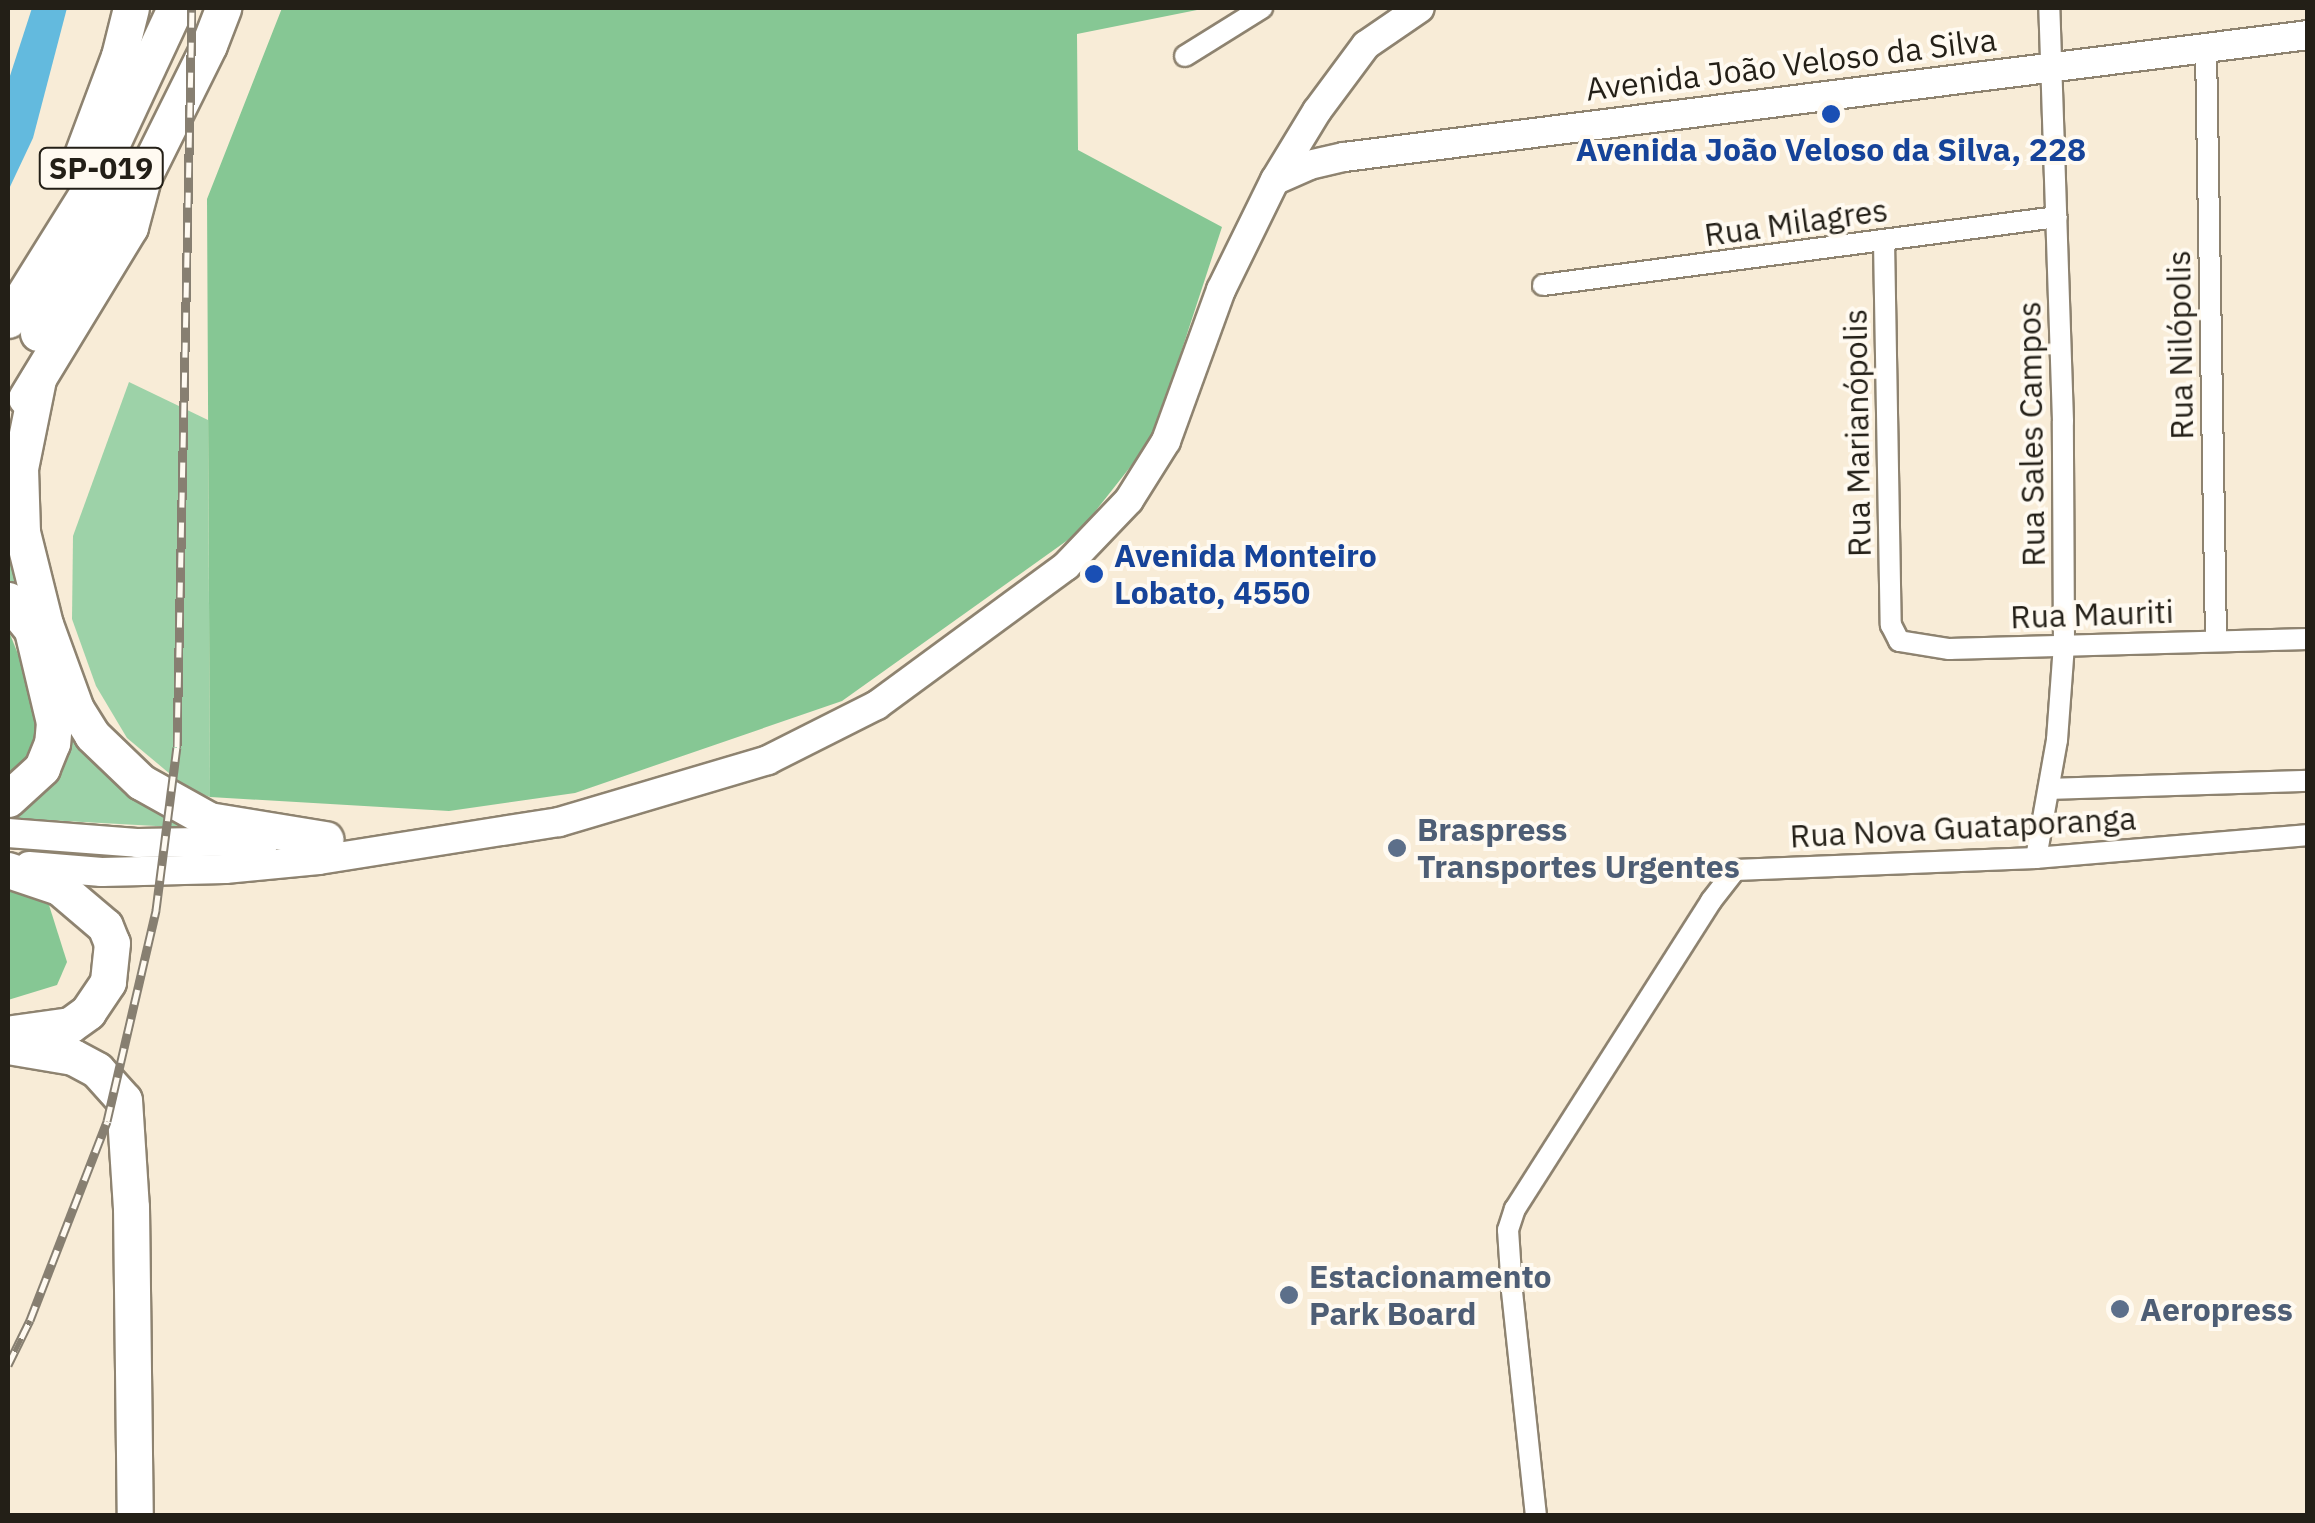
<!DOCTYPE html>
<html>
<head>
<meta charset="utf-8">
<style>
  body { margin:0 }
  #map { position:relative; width:2315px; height:1523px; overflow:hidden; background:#f8ecd7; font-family:"IBM Plex Sans",sans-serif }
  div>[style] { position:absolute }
  .green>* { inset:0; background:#9dd2a8 }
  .forest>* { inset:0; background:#86c794 }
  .water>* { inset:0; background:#63bade }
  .roads { filter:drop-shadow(2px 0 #8e8370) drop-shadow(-2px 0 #8e8370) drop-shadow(0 2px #8e8370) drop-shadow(0 -2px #8e8370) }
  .street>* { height:20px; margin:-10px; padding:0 10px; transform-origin:10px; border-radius:10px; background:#fff }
  .secondary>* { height:28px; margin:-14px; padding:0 14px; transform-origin:14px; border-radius:14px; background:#fff }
  .highway>* { height:35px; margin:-17.5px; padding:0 17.5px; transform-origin:17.5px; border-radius:17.5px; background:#fff }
  .rail>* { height:9px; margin-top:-4.5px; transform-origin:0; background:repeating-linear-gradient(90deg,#fffaf1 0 15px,#877f71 0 30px); box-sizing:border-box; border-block:2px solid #877f71 }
  .dots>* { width:28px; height:28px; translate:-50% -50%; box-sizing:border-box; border:5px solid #fffaf1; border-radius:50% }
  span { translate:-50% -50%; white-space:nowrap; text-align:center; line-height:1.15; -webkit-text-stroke:8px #fffaf1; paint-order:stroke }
  .shield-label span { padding:2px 8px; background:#fffaf1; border:2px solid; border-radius:8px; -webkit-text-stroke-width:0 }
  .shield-label { font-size:30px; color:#231f17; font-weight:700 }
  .street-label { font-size:32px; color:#231f17 }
  .transit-label { font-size:32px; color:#164399; font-weight:700 }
  .left { translate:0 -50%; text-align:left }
  .service-label { font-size:32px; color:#4e5e75; font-weight:700 }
  .frame { position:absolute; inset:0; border:10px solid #231f17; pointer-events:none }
</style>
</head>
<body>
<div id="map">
  <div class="green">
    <div style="clip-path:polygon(129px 382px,208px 420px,210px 797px,188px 789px,127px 738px,96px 686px,72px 619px,73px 536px)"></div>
    <div style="clip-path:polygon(8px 454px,82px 724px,229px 830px,10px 818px,27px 807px,51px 777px,8px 587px)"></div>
  </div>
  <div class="forest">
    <div style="clip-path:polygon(282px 8px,1207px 8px,1077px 34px,1078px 150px,1222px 227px,1153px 438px,1079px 532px,842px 701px,575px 793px,449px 811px,210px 797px,207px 199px)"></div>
    <div style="clip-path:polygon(8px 629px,31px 687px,39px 725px,24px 765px,8px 774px)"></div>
    <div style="clip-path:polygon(8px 884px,24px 886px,49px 905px,67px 962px,57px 985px,8px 1000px)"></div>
  </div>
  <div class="water">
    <div style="clip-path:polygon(32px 8px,67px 8px,33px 138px,8px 191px,8px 82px)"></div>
  </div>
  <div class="roads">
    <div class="street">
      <div style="left:2206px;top:49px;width:591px;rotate:89.03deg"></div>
      <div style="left:1185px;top:56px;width:91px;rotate:-31.9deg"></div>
      <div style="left:1884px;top:241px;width:384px;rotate:89deg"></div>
      <div style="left:1891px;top:625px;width:18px;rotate:63deg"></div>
      <div style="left:1899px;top:641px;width:51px;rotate:9.1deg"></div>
      <div style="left:1949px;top:649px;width:359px;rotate:-1.6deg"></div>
      <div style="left:1543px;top:285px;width:518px;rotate:-7.54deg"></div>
      <div style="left:2049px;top:789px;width:259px;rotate:-1.8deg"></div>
      <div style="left:2036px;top:858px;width:120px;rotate:-79.9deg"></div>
      <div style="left:2057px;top:740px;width:95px;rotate:-85.8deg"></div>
      <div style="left:2064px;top:645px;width:224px;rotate:-90.3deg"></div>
      <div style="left:2063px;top:421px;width:413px;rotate:-91.9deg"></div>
      <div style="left:1536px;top:1516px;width:227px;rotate:-96.1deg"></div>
      <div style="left:1512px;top:1290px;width:60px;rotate:-93.8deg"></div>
      <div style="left:1508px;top:1230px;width:22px;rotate:-72deg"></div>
      <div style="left:1515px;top:1209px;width:365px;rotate:-57.5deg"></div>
      <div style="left:1711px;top:901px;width:39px;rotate:-52deg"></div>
      <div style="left:1735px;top:870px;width:301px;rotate:-2.3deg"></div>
      <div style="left:2036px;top:858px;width:273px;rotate:-4.8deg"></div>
    </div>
    <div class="secondary">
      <div style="left:1276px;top:180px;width:36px;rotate:-24deg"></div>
      <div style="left:1309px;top:165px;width:36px;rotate:-13deg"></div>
      <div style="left:1344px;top:157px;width:972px;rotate:-7.21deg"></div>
      <div style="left:8px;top:833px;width:129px;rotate:4.4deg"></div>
      <div style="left:137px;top:843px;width:128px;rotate:-0.9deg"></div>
      <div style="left:29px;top:866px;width:73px;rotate:4.7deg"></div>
      <div style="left:102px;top:872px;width:123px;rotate:-1.4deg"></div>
      <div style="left:225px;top:869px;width:94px;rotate:-5.5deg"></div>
      <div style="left:319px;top:860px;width:243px;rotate:-9deg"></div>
      <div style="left:559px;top:822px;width:218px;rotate:-16.5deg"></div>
      <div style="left:768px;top:760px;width:122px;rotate:-26.8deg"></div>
      <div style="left:877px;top:705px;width:235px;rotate:-36.3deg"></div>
      <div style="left:1066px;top:566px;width:91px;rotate:-46.3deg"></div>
      <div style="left:1129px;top:500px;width:70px;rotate:-57.9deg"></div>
      <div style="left:1166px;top:441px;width:161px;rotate:-70deg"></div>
      <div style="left:1221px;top:290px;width:123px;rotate:-63.9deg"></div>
      <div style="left:1275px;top:180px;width:81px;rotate:-58.7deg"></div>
      <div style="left:1317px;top:111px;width:82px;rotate:-53.4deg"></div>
      <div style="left:1366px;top:45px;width:65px;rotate:-34.4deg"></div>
    </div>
    <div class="highway">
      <div style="left:79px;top:163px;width:114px;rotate:-69.5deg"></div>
      <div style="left:119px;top:56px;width:49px;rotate:-76deg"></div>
      <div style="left:8px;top:320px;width:160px;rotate:-58deg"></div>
      <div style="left:93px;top:184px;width:194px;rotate:-65deg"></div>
      <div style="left:38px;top:333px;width:138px;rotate:-59.9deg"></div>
      <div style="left:107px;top:214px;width:50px;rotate:-45.8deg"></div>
      <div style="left:38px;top:379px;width:91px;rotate:101.4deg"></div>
      <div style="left:20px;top:468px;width:64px;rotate:88.2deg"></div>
      <div style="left:22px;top:532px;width:95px;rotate:76deg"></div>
      <div style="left:45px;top:624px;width:90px;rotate:70deg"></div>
      <div style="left:76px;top:709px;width:31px;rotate:58deg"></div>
      <div style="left:92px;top:735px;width:68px;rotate:43.8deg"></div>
      <div style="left:141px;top:782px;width:78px;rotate:29.2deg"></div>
      <div style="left:209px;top:820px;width:118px;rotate:9.3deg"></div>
      <div style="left:26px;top:398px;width:200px;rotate:-58.7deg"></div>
      <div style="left:130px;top:227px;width:51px;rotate:-75.1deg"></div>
      <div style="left:143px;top:178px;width:148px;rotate:-63.6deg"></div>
      <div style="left:209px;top:45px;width:40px;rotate:-69deg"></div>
      <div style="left:8px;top:600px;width:38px;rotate:51deg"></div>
      <div style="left:32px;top:630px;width:95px;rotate:76.6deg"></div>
      <div style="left:54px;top:722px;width:21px;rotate:95deg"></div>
      <div style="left:52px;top:743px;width:27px;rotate:112deg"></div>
      <div style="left:42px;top:768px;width:46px;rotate:137.6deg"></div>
      <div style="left:8px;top:870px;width:54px;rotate:18.4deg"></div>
      <div style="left:59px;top:887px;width:60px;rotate:40.3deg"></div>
      <div style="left:105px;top:926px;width:18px;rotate:68deg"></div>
      <div style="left:112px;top:943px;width:39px;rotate:96deg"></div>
      <div style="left:108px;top:982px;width:36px;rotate:124deg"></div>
      <div style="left:88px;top:1012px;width:22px;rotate:144deg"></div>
      <div style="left:70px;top:1025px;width:58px;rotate:172deg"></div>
      <div style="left:8px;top:1046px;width:66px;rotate:9.6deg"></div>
      <div style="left:73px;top:1057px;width:27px;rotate:28deg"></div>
      <div style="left:97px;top:1070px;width:40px;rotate:48deg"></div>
      <div style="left:124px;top:1100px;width:107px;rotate:86.3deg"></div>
      <div style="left:131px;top:1207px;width:309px;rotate:89.3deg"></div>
    </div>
  </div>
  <div class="rail">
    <div style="left:8px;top:1365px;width:50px;rotate:-63.9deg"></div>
    <div style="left:30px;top:1320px;width:213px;rotate:-68.8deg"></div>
    <div style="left:107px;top:1121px;width:217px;rotate:-76.9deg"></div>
    <div style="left:156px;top:910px;width:164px;rotate:-82.7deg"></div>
    <div style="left:177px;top:747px;width:739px;rotate:-88.84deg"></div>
  </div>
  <div class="dots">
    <div style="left:1831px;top:114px;background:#1a4fb4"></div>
    <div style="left:1094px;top:574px;background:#1a4fb4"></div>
    <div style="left:1397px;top:848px;background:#5c6f8a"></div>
    <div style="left:1289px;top:1295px;background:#5c6f8a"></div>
    <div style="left:2120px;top:1309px;background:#5c6f8a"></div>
  </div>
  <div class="shield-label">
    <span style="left:101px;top:168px">SP-019</span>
  </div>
  <div class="street-label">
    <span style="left:1791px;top:64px;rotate:-7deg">Avenida João Veloso da Silva</span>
    <span style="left:1796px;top:222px;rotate:-8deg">Rua Milagres</span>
    <span style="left:2180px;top:345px;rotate:-91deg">Rua Nilópolis</span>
    <span style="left:1857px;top:433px;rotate:-91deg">Rua Marianópolis</span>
    <span style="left:2031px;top:434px;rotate:-91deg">Rua Sales Campos</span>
    <span style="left:2092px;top:614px;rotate:-2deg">Rua Mauriti</span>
    <span style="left:1963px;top:827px;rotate:-3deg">Rua Nova Guataporanga</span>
  </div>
  <div class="transit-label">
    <span style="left:1831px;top:149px">Avenida João Veloso da Silva, 228</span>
    <span class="left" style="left:1114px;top:574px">Avenida Monteiro<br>Lobato, 4550</span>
  </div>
  <div class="service-label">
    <span class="left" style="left:1417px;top:848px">Braspress<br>Transportes Urgentes</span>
    <span class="left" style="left:1309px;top:1295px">Estacionamento<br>Park Board</span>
    <span class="left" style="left:2140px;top:1309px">Aeropress</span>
  </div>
  <div class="frame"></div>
</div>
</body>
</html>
